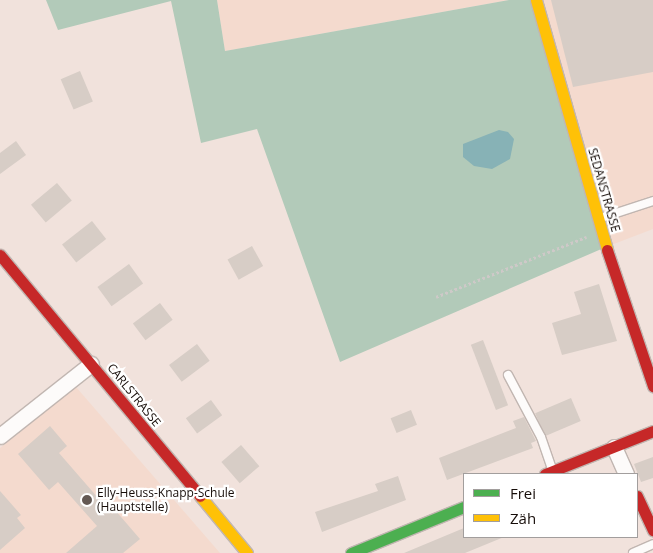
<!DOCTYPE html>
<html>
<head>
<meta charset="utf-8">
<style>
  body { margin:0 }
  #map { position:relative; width:653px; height:553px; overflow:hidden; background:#f1e2dc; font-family:"Open Sans",sans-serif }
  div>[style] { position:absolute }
  .built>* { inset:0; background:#f4dace }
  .forest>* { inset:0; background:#b2cab9 }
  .water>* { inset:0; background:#87b2b6 }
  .building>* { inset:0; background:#d7cdc6; transform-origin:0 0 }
  .path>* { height:2.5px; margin-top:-1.25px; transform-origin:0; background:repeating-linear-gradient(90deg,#cec9c8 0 2.5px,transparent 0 5px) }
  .roads { filter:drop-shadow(1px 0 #c1b6b1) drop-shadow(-1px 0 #c1b6b1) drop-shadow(0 1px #c1b6b1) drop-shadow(0 -1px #c1b6b1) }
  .lane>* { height:8px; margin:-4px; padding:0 4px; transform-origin:4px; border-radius:4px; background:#fdfbfa }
  .street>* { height:15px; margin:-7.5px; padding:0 7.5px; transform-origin:7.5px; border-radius:7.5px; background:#fdfbfa }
  .fast>* { height:11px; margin:-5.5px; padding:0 5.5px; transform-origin:5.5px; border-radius:5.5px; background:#4caf50 }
  .slow>* { height:11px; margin:-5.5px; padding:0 5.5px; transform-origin:5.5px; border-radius:5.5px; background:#ffc107 }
  .jam>* { height:11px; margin:-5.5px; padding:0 5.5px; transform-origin:5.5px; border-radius:5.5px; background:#c62828 }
  .dots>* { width:14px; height:14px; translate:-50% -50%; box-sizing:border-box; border:2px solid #fff; border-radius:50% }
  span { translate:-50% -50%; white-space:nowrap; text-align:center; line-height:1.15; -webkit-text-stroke:4.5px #fff; paint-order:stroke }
  .street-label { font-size:12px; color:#160d09 }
  .poi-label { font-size:12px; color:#160d09 }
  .left { translate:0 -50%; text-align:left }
  .legend { position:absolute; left:463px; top:473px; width:175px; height:65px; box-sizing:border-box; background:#fff; border:1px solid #a29e9d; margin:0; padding:6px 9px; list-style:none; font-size:15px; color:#160d09 }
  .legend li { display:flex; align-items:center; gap:10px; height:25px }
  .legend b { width:25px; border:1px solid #a29e9d }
</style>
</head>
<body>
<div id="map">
  <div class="built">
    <div style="clip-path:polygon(217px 0,509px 0,225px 51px)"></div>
    <div style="clip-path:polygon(536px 0,653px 0,653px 229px,606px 247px)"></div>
    <div style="clip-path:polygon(76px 387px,220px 553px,0 553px,0 448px)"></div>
  </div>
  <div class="forest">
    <div style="clip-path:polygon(46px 0,217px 0,225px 51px,509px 0,536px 0,606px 247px,340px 362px,257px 129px,201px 143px,171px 1px,58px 30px)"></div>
  </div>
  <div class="water">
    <div style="clip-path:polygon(499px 130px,508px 132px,514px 139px,510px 159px,492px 169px,474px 166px,463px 157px,463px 144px)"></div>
  </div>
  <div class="building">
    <div style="clip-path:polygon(551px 0,653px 0,653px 72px,573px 87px)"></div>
    <div style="left:80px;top:71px;width:33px;height:21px;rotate:67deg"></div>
    <div style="clip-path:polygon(16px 141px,26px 155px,0 174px,0 153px)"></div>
    <div style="left:57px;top:183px;width:23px;height:34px;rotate:50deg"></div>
    <div style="left:92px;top:221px;width:23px;height:38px;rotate:52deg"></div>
    <div style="left:252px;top:246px;width:23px;height:28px;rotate:61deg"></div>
    <div style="left:129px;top:264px;width:24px;height:39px;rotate:54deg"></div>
    <div style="clip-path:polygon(599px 284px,617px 341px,562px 355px,552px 323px,581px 314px,574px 292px)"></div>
    <div style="left:160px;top:303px;width:21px;height:34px;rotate:53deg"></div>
    <div style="left:483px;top:340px;width:70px;height:13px;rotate:69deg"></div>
    <div style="left:197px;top:344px;width:21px;height:35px;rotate:53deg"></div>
    <div style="left:571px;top:398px;width:25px;height:39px;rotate:67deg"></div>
    <div style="left:211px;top:400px;width:19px;height:31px;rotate:54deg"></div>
    <div style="left:411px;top:410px;width:16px;height:22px;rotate:68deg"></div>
    <div style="clip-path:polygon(524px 417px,536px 441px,531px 443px,533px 448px,447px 480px,439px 458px,516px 428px,513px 421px)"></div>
    <div style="clip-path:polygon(50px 426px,67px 446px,59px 453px,112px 514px,115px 510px,140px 539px,123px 553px,66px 553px,97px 526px,58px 482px,49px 490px,18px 454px)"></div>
    <div style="left:241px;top:445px;width:28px;height:26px;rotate:49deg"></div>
    <div style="clip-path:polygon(653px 457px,653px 478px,641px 482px,634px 464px)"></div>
    <div style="clip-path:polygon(398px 476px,406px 500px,322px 532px,315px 512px,378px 491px,375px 484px)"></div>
    <div style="clip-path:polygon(0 491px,21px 515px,17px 518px,25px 528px,0 550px)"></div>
    <div style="clip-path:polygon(464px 528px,464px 537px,504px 537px,465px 553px,404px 553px)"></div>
  </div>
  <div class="path">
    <div style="left:436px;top:297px;width:162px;rotate:-21.8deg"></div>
  </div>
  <div class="roads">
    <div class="lane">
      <div style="left:598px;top:219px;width:58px;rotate:-18.1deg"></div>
      <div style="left:508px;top:375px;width:70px;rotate:62deg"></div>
      <div style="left:541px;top:437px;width:34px;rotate:71deg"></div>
      <div style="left:633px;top:553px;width:22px;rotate:-24deg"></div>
    </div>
    <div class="street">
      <div style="left:0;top:436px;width:116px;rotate:-38.4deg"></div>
      <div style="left:614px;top:447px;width:30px;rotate:66deg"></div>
    </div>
    <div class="fast">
      <div style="left:351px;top:553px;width:122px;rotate:-22.2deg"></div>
    </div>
    <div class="slow">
      <div style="left:536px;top:0;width:260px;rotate:74.1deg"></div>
      <div style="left:200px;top:496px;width:74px;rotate:50.5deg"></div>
    </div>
    <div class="jam">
      <div style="left:607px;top:250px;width:144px;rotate:71.3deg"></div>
      <div style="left:0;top:255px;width:313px;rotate:50.3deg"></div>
      <div style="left:545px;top:474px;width:116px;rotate:-21.7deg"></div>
      <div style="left:637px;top:496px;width:38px;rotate:65deg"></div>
    </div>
  </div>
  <div class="dots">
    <div style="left:87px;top:500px;background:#635853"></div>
  </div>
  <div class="street-label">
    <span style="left:604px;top:190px;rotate:74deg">SEDANSTRASSE</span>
    <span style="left:134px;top:395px;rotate:51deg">CARLSTRASSE</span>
  </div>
  <div class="poi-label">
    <span class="left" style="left:97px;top:500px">Elly-Heuss-Knapp-Schule<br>(Hauptstelle)</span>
  </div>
  <ul class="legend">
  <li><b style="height:6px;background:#4caf50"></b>Frei</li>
  <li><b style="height:6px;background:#ffc107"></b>Zäh</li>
  </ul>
</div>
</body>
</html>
